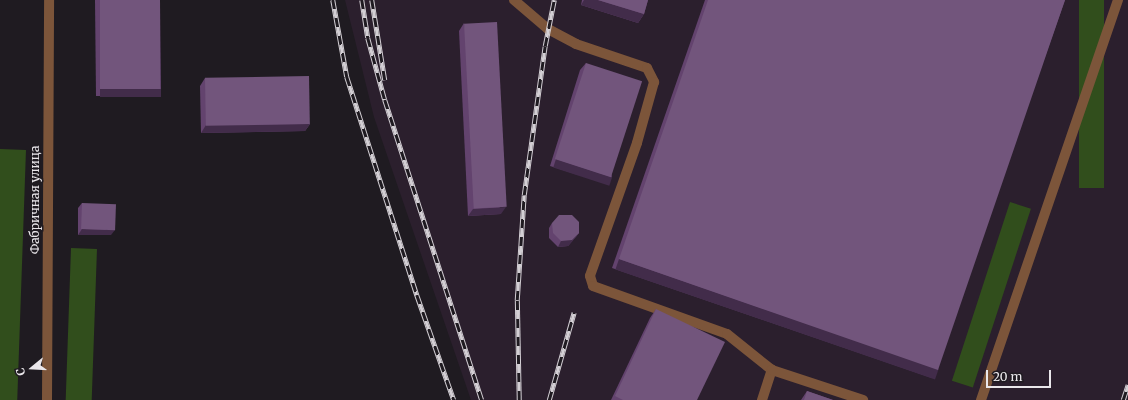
<!DOCTYPE html>
<html>
<head>
<meta charset="utf-8">
<style>
  body { margin:0 }
  #map { position:relative; width:1128px; height:400px; overflow:hidden; background:#1f1b21; font-family:Merriweather,serif }
  div>[style] { position:absolute }
  .industrial>* { inset:0; background:#2b1f2d }
  .green>* { inset:0; background:#314e1c; transform-origin:0 0 }
  .service>* { height:10px; margin:-5px; padding:0 5px; transform-origin:5px; border-radius:5px; background:#7c553a }
  .minor>* { height:10px; margin:-5px; padding:0 5px; transform-origin:5px; border-radius:5px; background:#7c553a }
  .rail>* { height:4.5px; margin-top:-2.25px; transform-origin:0; background:repeating-linear-gradient(90deg,#1f1b21 0 9px,#d3cfd4 0 18px); box-sizing:border-box; border-block:1px solid #d3cfd4 }
  .wall>* { inset:0; background:#63436e }
  .shaded-wall>* { inset:0; background:#422c4a; transform-origin:0 0 }
  .building>* { inset:0; background:#72557c; transform-origin:0 0 }
  span { translate:-50% -50%; white-space:nowrap; text-align:center; line-height:1.15; -webkit-text-stroke:3px #1f1b21; paint-order:stroke }
  .street-label { font-size:12px; color:#eae7eb }
  .north { position:absolute; left:12px; top:348px; width:40px; height:40px; -webkit-text-stroke:3px #1f1b21; paint-order:stroke; rotate:252deg; font-size:11px; font-weight:700; line-height:16px; text-align:center; color:#eae7eb }
  .north::after { content:''; display:block; margin:auto; width:14px; height:18px; background:#eae7eb; clip-path:polygon(50% 0,100% 100%,50% 72%,0 100%) }
  .scale { position:absolute; left:986px; top:370px; width:65px; height:18px; box-sizing:border-box; border:2px solid #eae7eb; border-top:0; padding-left:5px; font-size:12px; line-height:14px; white-space:nowrap; color:#eae7eb; -webkit-text-stroke:3px #1f1b21; paint-order:stroke }
</style>
</head>
<body>
<div id="map">
  <div class="industrial">
    <div style="clip-path:polygon(345px 0,1128px 0,1128px 400px,471px 400px,374px 117px)"></div>
  </div>
  <div class="green">
    <div style="left:1079px;top:0;width:25px;height:188px"></div>
    <div style="left:0;top:149px;width:26px;height:251px;rotate:2deg"></div>
    <div style="left:1010px;top:202px;width:22px;height:188px;rotate:18deg"></div>
    <div style="left:71px;top:248px;width:26px;height:152px;rotate:2deg"></div>
  </div>
  <div class="service">
    <div style="left:514px;top:0;width:45px;rotate:40.5deg"></div>
    <div style="left:548px;top:29px;width:32px;rotate:28deg"></div>
    <div style="left:576px;top:44px;width:75px;rotate:18.7deg"></div>
    <div style="left:647px;top:68px;width:16px;rotate:63deg"></div>
    <div style="left:654px;top:82px;width:63px;rotate:105.6deg"></div>
    <div style="left:637px;top:143px;width:141px;rotate:109.5deg"></div>
    <div style="left:590px;top:276px;width:10px;rotate:73deg"></div>
    <div style="left:593px;top:286px;width:142px;rotate:19.7deg"></div>
    <div style="left:727px;top:334px;width:58px;rotate:38.7deg"></div>
    <div style="left:762px;top:400px;width:32px;rotate:-72deg"></div>
    <div style="left:772px;top:370px;width:96px;rotate:18.2deg"></div>
    <div style="left:981px;top:400px;width:423px;rotate:-71.1deg"></div>
  </div>
  <div class="minor">
    <div style="left:47px;top:400px;width:400px;rotate:-89.7deg"></div>
  </div>
  <div class="rail">
    <div style="left:333px;top:0;width:78px;rotate:79.7deg"></div>
    <div style="left:347px;top:77px;width:229px;rotate:72.2deg"></div>
    <div style="left:417px;top:295px;width:111px;rotate:70.6deg"></div>
    <div style="left:362px;top:0;width:38px;rotate:81deg"></div>
    <div style="left:368px;top:38px;width:64px;rotate:74.7deg"></div>
    <div style="left:385px;top:100px;width:315px;rotate:72.1deg"></div>
    <div style="left:372px;top:0;width:81px;rotate:80.8deg"></div>
    <div style="left:519px;top:400px;width:100px;rotate:-91.1deg"></div>
    <div style="left:517px;top:300px;width:105px;rotate:-86.2deg"></div>
    <div style="left:524px;top:195px;width:150px;rotate:-82deg"></div>
    <div style="left:545px;top:46px;width:47px;rotate:-78.9deg"></div>
    <div style="left:549px;top:400px;width:91px;rotate:-74.1deg"></div>
    <div style="left:1123px;top:400px;width:16px;rotate:-72deg"></div>
  </div>
  <div class="wall">
    <div style="clip-path:polygon(95px 0,160px 0,161px 89px,156px 96px,96px 96px)"></div>
    <div style="clip-path:polygon(582px 0,648px 0,644px 14px,638px 23px,581px 5px)"></div>
    <div style="clip-path:polygon(705px 0,1065px 0,932px 378px,612px 268px)"></div>
    <div style="clip-path:polygon(464px 23px,501px 214px,468px 216px,459px 31px)"></div>
    <div style="clip-path:polygon(586px 63px,612px 177px,607px 184px,550px 166px,580px 70px)"></div>
    <div style="clip-path:polygon(205px 78px,310px 124px,305px 131px,201px 133px,200px 86px)"></div>
    <div style="clip-path:polygon(82px 203px,111px 235px,78px 235px,78px 208px)"></div>
    <div style="clip-path:polygon(552px 223px,579px 233px,575px 238px,568px 246px,558px 247px,549px 238px,549px 228px)"></div>
    <div style="clip-path:polygon(656px 309px,697px 400px,611px 400px,650px 318px)"></div>
    <div style="clip-path:polygon(807px 391px,833px 400px,801px 400px)"></div>
  </div>
  <div class="shaded-wall">
    <div style="clip-path:polygon(584px 0,598px 0,644px 14px,638px 23px,581px 5px)"></div>
    <div style="left:100px;top:89px;width:61px;height:8px"></div>
    <div style="clip-path:polygon(310px 124px,305px 131px,201px 133px,206px 125px)"></div>
    <div style="left:556px;top:159px;width:59px;height:9px;rotate:18deg"></div>
    <div style="clip-path:polygon(506px 207px,501px 214px,468px 216px,473px 209px)"></div>
    <div style="clip-path:polygon(82px 229px,115px 230px,111px 235px,78px 235px)"></div>
    <div style="clip-path:polygon(579px 233px,575px 238px,568px 246px,558px 247px,561px 241px)"></div>
    <div style="left:619px;top:259px;width:338px;height:11px;rotate:19deg"></div>
  </div>
  <div class="building">
    <div style="left:100px;top:0;width:60px;height:89px"></div>
    <div style="clip-path:polygon(598px 0,648px 0,644px 14px)"></div>
    <div style="clip-path:polygon(708px 0,1065px 0,938px 370px,619px 259px)"></div>
    <div style="left:497px;top:22px;width:185px;height:33px;rotate:87deg"></div>
    <div style="left:586px;top:63px;width:59px;height:101px;rotate:18deg"></div>
    <div style="left:309px;top:76px;width:48px;height:104px;rotate:89deg"></div>
    <div style="left:82px;top:203px;width:34px;height:26px;rotate:2deg"></div>
    <div style="clip-path:polygon(559px 215px,572px 215px,579px 222px,579px 233px,572px 240px,561px 241px,553px 233px,552px 223px)"></div>
    <div style="clip-path:polygon(656px 309px,725px 342px,697px 400px,623px 400px,615px 396px)"></div>
    <div style="clip-path:polygon(807px 391px,833px 400px,804px 400px)"></div>
  </div>
  <div class="street-label">
    <span style="left:35px;top:200px;rotate:-90deg">Фабричная улица</span>
  </div>
  <div class="north">С</div>
  <div class="scale">20 m</div>
</div>
</body>
</html>
